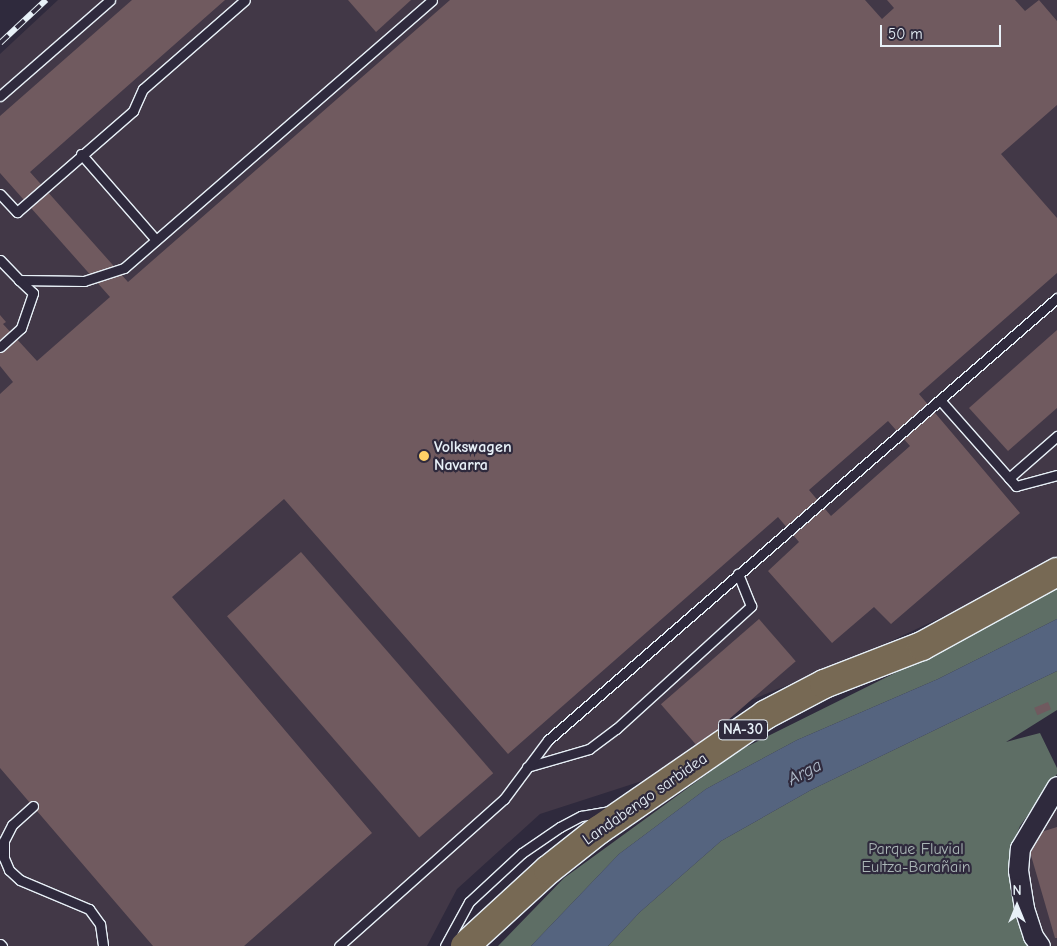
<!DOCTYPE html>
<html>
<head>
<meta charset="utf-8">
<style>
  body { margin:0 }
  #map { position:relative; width:1057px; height:946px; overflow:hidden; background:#2f2a3d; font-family:"Comic Neue",sans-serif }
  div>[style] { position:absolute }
  .built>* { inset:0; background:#423847 }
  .green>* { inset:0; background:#5e6e65 }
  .water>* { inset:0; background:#55647f }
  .building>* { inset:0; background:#705a5f; transform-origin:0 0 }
  .roads { filter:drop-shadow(1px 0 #e8f1f8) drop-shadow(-1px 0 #e8f1f8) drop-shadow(0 1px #e8f1f8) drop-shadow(0 -1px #e8f1f8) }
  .service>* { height:9px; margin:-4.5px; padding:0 4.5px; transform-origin:4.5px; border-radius:4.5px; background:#2f2a3d }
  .minor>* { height:19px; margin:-9.5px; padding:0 9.5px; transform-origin:9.5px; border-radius:9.5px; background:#2f2a3d }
  .trunk>* { height:28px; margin:-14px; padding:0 14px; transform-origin:14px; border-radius:14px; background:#776954 }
  .rail>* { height:5.5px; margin-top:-2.75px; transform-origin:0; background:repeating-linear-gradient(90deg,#2f2a3d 0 11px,#e8f1f8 0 22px); box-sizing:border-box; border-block:1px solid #e8f1f8 }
  .dots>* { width:14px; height:14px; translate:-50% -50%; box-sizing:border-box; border:2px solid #2f2a3d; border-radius:50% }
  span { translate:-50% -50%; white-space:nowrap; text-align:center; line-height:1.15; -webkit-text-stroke:4.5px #2f2a3d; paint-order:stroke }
  .shield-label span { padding:1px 4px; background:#2f2a3d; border:1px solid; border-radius:4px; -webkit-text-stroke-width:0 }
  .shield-label { font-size:15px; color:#e8f1f8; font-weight:700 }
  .poi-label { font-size:16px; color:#e8f1f8; font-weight:700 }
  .left { translate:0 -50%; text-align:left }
  .street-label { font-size:16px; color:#e8f1f8 }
  .park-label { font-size:16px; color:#aab6b6 }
  .water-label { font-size:18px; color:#adb9c8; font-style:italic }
  .north { position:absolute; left:992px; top:881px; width:50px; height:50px; -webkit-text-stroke:4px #2f2a3d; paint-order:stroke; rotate:0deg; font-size:14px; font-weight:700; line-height:20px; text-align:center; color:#e8f1f8 }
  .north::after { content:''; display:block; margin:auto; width:18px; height:22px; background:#e8f1f8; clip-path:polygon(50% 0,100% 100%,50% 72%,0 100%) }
  .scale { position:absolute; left:880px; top:25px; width:121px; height:22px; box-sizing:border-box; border:2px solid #e8f1f8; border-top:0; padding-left:6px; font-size:15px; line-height:18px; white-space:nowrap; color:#e8f1f8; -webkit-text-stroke:4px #2f2a3d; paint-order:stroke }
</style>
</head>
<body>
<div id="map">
  <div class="built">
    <div style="clip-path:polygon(58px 0,1057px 0,1057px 563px,857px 657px,751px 700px,698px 746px,645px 780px,540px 814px,457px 889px,427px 946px,0 946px,0 54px)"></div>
    <div style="clip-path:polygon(1057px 786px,1057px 946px,1040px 946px,1018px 870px)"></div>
  </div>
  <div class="green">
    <div style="clip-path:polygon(1057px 586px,1057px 619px,938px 679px,797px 740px,706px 789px,619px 854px,531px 946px,498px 946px,564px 878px,740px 750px,917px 662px)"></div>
    <div style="clip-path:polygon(1057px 671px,1057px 710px,1006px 742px,1040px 733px,1057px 768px,1057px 774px,1020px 826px,1010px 851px,1016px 906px,1042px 946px,608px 946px,640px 912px,721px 841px,811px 790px)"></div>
  </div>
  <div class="water">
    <div style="clip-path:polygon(1057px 619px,1057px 671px,811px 790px,721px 841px,640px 912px,608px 946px,531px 946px,619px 854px,706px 789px,797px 740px,938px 679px)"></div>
  </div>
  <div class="building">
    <div style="clip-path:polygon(evenodd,132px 0,225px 0,30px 172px,128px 282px,450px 0,865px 0,882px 19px,894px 8px,887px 0,1015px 0,1025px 11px,1039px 0,1057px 21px,1057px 105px,1001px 154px,1057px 218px,1057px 273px,919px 394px,1020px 513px,891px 624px,874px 607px,832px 643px,768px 571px,799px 542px,778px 517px,508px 754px,284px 499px,172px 597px,372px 833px,244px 946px,153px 946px,0 768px,0 394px,13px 382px,0 366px,0 315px,6px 322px,3px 324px,37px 361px,110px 297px,0 173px,0 116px,132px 0,888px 421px,910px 446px,831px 516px,809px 490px,888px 421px)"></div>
    <div style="clip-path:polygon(348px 0,411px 0,376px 32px)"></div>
    <div style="clip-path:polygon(1057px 330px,1057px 408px,1008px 451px,969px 408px)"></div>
    <div style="left:301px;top:552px;width:293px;height:98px;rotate:49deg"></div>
    <div style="left:759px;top:619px;width:56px;height:130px;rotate:49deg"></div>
    <div style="left:1048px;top:702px;width:8px;height:15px;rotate:67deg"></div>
    <div style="clip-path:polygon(1057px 827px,1057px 938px,1055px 938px,1030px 852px,1041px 832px)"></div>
  </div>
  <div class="roads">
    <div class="service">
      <div style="left:0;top:96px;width:146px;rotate:-41.1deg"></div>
      <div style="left:81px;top:154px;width:114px;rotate:48.9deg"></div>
      <div style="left:0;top:194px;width:25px;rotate:47deg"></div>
      <div style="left:17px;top:212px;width:154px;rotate:-41deg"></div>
      <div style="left:133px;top:111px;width:24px;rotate:-66deg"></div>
      <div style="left:143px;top:89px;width:135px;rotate:-41.1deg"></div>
      <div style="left:0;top:260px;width:28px;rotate:46deg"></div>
      <div style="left:19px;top:280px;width:65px;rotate:0.9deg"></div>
      <div style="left:84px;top:281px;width:42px;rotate:-18deg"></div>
      <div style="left:124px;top:268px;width:408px;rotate:-41deg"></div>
      <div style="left:0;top:347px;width:28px;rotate:-42deg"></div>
      <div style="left:21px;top:328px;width:37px;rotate:-71deg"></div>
      <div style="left:33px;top:293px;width:19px;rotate:-137deg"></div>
      <div style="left:940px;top:400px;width:115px;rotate:48.5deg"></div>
      <div style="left:1016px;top:486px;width:42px;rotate:-15deg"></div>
      <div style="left:1009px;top:478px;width:64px;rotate:-41.2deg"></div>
      <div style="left:527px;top:767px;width:65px;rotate:-16.2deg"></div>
      <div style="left:589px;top:749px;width:34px;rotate:-37deg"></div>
      <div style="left:616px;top:729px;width:183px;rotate:-42.3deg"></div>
      <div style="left:751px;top:606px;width:35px;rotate:-112deg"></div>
      <div style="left:33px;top:806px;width:28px;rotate:138deg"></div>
      <div style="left:12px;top:825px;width:18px;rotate:117deg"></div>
      <div style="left:4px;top:841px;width:17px;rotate:90deg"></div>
      <div style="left:4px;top:858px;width:13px;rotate:67deg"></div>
      <div style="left:9px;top:870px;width:15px;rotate:42deg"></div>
      <div style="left:20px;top:880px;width:75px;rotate:22.8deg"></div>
      <div style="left:89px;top:909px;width:19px;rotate:54deg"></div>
      <div style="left:100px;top:924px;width:22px;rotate:82deg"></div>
      <div style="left:0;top:944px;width:3px;rotate:45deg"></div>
      <div style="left:339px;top:946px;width:221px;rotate:-41.7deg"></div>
      <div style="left:504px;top:799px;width:74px;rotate:-53.3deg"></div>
      <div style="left:548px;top:740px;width:674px;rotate:-40.97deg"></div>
      <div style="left:445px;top:946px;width:50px;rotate:-61.4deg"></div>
      <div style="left:469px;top:902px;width:72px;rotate:-42.8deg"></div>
      <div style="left:522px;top:853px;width:46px;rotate:-34.4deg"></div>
      <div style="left:560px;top:827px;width:24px;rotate:-28deg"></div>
      <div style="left:581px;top:816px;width:34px;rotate:-10deg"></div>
    </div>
    <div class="minor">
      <div style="left:1040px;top:946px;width:12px;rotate:-125deg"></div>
      <div style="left:1033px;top:936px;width:29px;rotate:-108deg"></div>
      <div style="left:1024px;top:908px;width:38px;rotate:-99deg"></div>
      <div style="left:1018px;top:870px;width:22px;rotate:-85deg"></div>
      <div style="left:1020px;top:848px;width:72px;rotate:-59.2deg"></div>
    </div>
    <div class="trunk">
      <div style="left:465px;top:946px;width:113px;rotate:-42.5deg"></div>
      <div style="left:548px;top:870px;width:66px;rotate:-38.3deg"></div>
      <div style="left:600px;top:829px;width:201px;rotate:-34.6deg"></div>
      <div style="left:765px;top:715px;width:67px;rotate:-27.7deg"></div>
      <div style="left:824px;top:684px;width:105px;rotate:-21.2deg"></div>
      <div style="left:922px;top:646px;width:154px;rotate:-28.7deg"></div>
    </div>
  </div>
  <div class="rail">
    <div style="left:0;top:43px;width:63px;rotate:-43.1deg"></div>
  </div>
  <div class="dots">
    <div style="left:424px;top:456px;background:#ffd166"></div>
  </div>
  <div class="shield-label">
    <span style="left:743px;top:730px">NA-30</span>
  </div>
  <div class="poi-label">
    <span class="left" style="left:434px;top:456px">Volkswagen<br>Navarra</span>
  </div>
  <div class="street-label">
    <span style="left:645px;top:799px;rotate:-35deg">Landabengo sarbidea</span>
  </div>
  <div class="park-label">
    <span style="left:916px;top:858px">Parque Fluvial<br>Eultza-Barañain</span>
  </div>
  <div class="water-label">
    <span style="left:805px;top:773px;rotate:-28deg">Arga</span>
  </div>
  <div class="north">N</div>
  <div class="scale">50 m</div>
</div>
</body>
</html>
